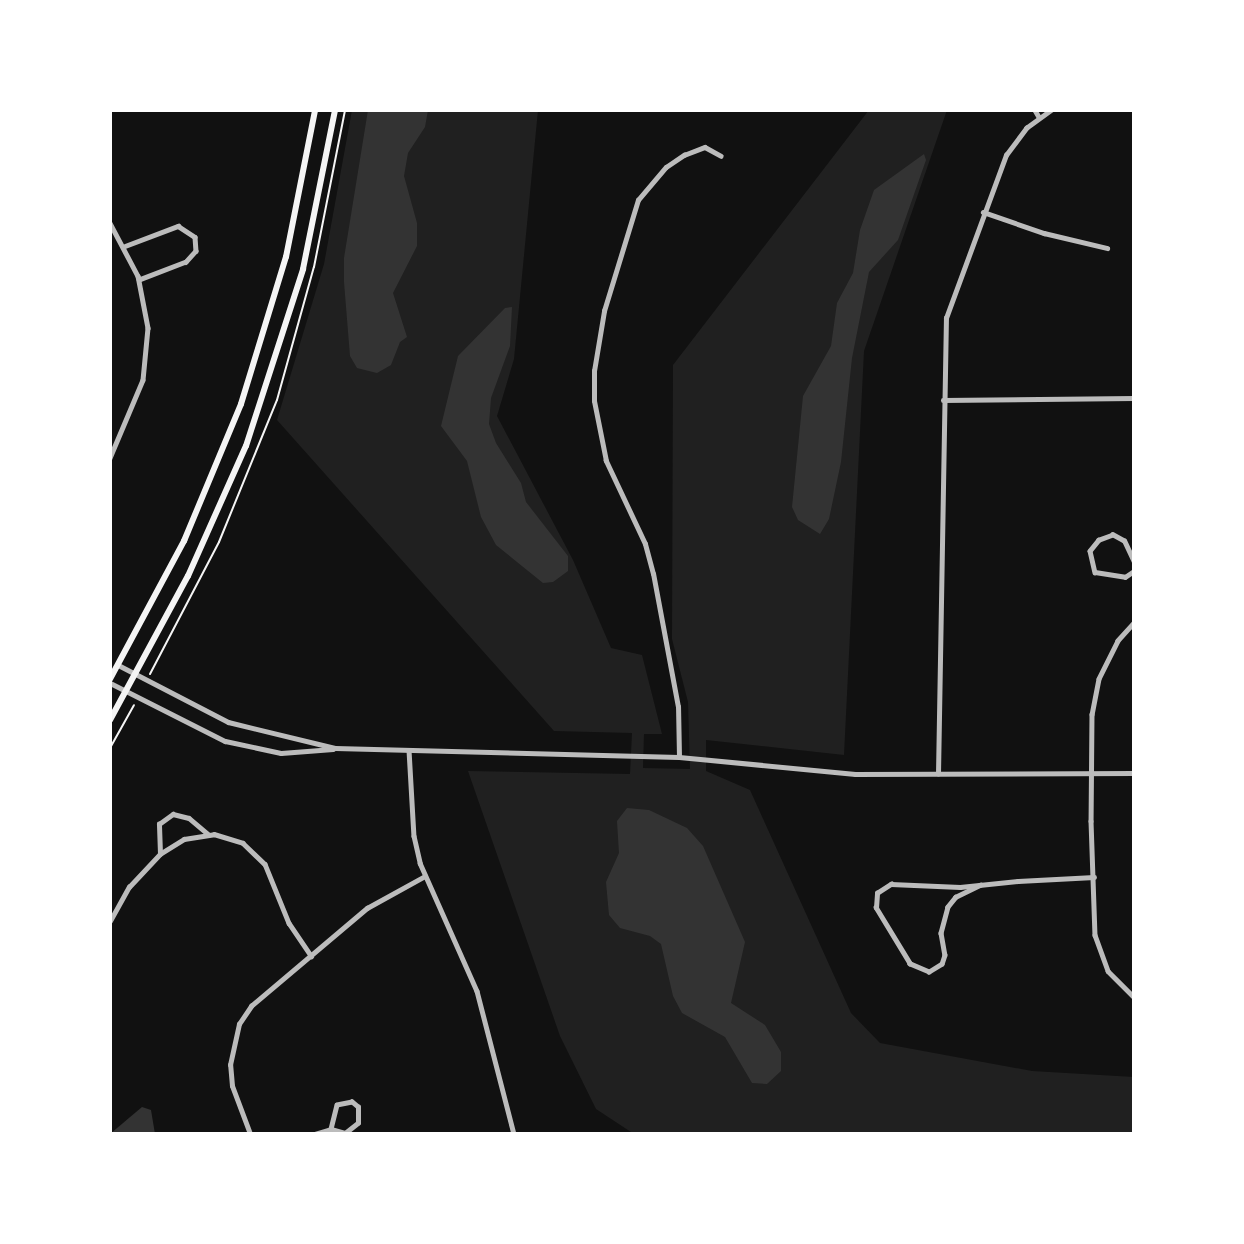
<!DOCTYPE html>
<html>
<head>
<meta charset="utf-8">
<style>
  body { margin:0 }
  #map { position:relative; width:1244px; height:1244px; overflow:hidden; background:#111; font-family:"Varela Round",sans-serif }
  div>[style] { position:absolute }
  .green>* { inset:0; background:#202020 }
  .water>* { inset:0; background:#333 }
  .path>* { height:2px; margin:-1px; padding:0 1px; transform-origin:1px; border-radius:1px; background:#f5f5f5 }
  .minor>* { height:4.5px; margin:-2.25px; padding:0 2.25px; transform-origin:2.25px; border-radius:2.25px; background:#bcbcbc }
  .tertiary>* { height:5px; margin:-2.5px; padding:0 2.5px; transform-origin:2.5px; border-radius:2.5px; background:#bcbcbc }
  .secondary>* { height:6px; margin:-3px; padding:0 3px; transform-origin:3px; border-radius:3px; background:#f5f5f5 }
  span { translate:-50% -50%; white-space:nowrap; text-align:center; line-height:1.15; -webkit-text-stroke:5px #fff; paint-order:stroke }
  .frame { position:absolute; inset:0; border:112px solid #fff; pointer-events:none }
</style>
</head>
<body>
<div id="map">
  <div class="green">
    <div style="clip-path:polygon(352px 110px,538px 110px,514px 359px,497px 416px,573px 560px,611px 648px,642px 655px,662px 734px,644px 734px,643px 768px,690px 769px,688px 702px,672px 639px,673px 365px,869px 110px,947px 110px,864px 351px,844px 755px,706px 740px,706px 771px,750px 790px,851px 1013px,880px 1043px,1032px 1071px,1134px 1077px,1134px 1134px,634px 1134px,596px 1109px,560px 1036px,468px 771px,630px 774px,632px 733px,554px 731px,277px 420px,324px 264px)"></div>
  </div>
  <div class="water">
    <div style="clip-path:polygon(368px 110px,428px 110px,425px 127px,408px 153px,404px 176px,417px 223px,417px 246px,393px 293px,407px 337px,400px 342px,391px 365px,377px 373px,357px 368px,350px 356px,344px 282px,344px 258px)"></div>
    <div style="clip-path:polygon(924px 154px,926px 160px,898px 240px,869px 272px,852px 358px,841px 462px,829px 519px,820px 534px,798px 520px,792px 507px,803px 396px,831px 346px,837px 303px,853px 273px,860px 230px,874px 190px)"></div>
    <div style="clip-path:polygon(512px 307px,510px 346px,491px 398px,489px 424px,496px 443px,521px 483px,526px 502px,568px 556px,568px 571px,553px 582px,543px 583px,496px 545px,481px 517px,467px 461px,441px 426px,458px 356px,505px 308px)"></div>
    <div style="clip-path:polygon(627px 808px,649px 810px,687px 828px,703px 846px,745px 942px,731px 1003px,765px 1025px,781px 1052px,781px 1071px,767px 1084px,752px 1083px,725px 1037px,682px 1013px,673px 996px,661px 944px,650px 936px,620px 928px,609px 915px,606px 882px,619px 853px,617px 821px)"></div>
    <div style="clip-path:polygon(142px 1107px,151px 1110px,155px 1134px,110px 1134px)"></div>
  </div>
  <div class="path">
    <div style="left:150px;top:674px;width:149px;rotate:-62.4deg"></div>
    <div style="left:219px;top:542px;width:153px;rotate:-67.8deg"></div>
    <div style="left:277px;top:400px;width:138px;rotate:-74.5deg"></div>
    <div style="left:314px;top:267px;width:160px;rotate:-78.8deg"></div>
    <div style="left:110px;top:748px;width:49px;rotate:-60.8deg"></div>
  </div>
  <div class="minor">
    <div style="left:1035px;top:110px;width:8px;rotate:60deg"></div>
    <div style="left:983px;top:212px;width:65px;rotate:19deg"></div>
    <div style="left:1044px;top:233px;width:65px;rotate:13.4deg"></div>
    <div style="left:110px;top:223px;width:60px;rotate:62.2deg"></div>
    <div style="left:138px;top:276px;width:53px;rotate:79.1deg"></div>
    <div style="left:148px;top:328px;width:52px;rotate:95.5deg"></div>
    <div style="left:143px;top:380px;width:85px;rotate:112.9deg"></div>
    <div style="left:125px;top:246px;width:57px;rotate:-20.7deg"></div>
    <div style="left:178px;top:226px;width:20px;rotate:33deg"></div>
    <div style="left:195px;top:237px;width:14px;rotate:86deg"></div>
    <div style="left:196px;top:251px;width:15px;rotate:132deg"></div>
    <div style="left:186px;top:262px;width:50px;rotate:159deg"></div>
    <div style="left:943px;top:400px;width:191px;rotate:-0.6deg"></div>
    <div style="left:1134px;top:562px;width:23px;rotate:-115deg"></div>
    <div style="left:1124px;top:541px;width:13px;rotate:-151deg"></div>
    <div style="left:1113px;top:535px;width:15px;rotate:160deg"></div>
    <div style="left:1099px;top:540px;width:14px;rotate:129deg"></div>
    <div style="left:1090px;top:551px;width:22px;rotate:77deg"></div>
    <div style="left:1095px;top:572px;width:30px;rotate:9deg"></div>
    <div style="left:1125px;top:577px;width:11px;rotate:-34deg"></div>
    <div style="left:1134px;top:623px;width:24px;rotate:132deg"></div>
    <div style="left:1118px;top:641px;width:42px;rotate:116.6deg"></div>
    <div style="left:1099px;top:679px;width:36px;rotate:101deg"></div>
    <div style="left:1092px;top:714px;width:107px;rotate:90.5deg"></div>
    <div style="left:1091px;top:821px;width:114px;rotate:88deg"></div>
    <div style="left:1095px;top:935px;width:38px;rotate:70deg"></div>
    <div style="left:1108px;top:971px;width:37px;rotate:45deg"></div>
    <div style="left:409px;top:750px;width:86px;rotate:86.7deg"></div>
    <div style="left:414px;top:836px;width:28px;rotate:77deg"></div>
    <div style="left:420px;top:863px;width:140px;rotate:66deg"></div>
    <div style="left:477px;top:991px;width:148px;rotate:75.5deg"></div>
    <div style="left:679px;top:757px;width:50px;rotate:-91.1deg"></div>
    <div style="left:678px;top:707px;width:135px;rotate:-100.6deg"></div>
    <div style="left:653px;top:574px;width:31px;rotate:-105deg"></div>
    <div style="left:645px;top:544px;width:92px;rotate:-115.2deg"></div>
    <div style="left:606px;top:461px;width:61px;rotate:-101.3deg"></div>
    <div style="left:594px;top:401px;width:30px;rotate:-90deg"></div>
    <div style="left:594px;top:371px;width:61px;rotate:-80.5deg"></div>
    <div style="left:604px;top:311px;width:116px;rotate:-73deg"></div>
    <div style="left:638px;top:200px;width:43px;rotate:-49.7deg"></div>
    <div style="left:666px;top:167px;width:22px;rotate:-34deg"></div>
    <div style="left:684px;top:155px;width:22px;rotate:-21deg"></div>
    <div style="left:705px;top:147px;width:18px;rotate:29deg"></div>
    <div style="left:938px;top:774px;width:456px;rotate:-89deg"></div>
    <div style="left:946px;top:318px;width:174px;rotate:-69.8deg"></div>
    <div style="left:1006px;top:155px;width:34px;rotate:-53deg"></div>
    <div style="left:1026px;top:128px;width:31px;rotate:-36deg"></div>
    <div style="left:160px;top:854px;width:30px;rotate:-92deg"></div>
    <div style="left:159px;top:824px;width:17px;rotate:-36deg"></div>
    <div style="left:173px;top:814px;width:16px;rotate:14deg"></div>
    <div style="left:189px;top:818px;width:25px;rotate:40deg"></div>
    <div style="left:981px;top:885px;width:28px;rotate:154deg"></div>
    <div style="left:956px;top:897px;width:13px;rotate:129deg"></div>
    <div style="left:948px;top:907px;width:27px;rotate:105deg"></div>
    <div style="left:941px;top:933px;width:22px;rotate:80deg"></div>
    <div style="left:945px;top:955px;width:9px;rotate:108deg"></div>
    <div style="left:942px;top:964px;width:15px;rotate:148deg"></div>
    <div style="left:929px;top:972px;width:21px;rotate:-157deg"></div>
    <div style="left:910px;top:964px;width:66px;rotate:-121.3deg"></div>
    <div style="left:876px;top:908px;width:15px;rotate:-86deg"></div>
    <div style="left:877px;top:893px;width:17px;rotate:-33deg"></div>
    <div style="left:891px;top:884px;width:69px;rotate:2.5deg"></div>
    <div style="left:960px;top:887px;width:58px;rotate:-5.9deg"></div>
    <div style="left:1018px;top:881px;width:76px;rotate:-3deg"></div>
    <div style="left:110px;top:921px;width:39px;rotate:-61deg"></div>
    <div style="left:129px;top:887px;width:45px;rotate:-46.8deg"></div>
    <div style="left:160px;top:854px;width:28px;rotate:-32deg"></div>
    <div style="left:184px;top:839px;width:30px;rotate:-9deg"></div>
    <div style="left:214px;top:834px;width:30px;rotate:17deg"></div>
    <div style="left:243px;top:843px;width:30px;rotate:44deg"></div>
    <div style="left:265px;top:864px;width:64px;rotate:67.9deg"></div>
    <div style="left:289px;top:923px;width:40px;rotate:56deg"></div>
    <div style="left:250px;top:1134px;width:51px;rotate:-110.6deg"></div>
    <div style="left:232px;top:1086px;width:21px;rotate:-95deg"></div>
    <div style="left:230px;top:1065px;width:42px;rotate:-77.6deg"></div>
    <div style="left:239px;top:1024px;width:22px;rotate:-56deg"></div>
    <div style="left:251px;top:1006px;width:152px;rotate:-40.2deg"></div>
    <div style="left:367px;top:908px;width:66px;rotate:-28.9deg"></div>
    <div style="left:315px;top:1134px;width:17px;rotate:-17deg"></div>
    <div style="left:331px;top:1129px;width:15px;rotate:16deg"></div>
    <div style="left:345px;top:1133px;width:16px;rotate:-38deg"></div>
    <div style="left:358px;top:1123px;width:16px;rotate:-90deg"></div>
    <div style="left:358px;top:1107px;width:8px;rotate:-140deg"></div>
    <div style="left:352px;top:1102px;width:15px;rotate:169deg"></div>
    <div style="left:337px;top:1105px;width:25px;rotate:104deg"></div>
  </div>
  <div class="tertiary">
    <div style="left:118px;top:665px;width:124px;rotate:27.4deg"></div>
    <div style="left:228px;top:722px;width:110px;rotate:13.7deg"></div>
    <div style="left:335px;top:748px;width:344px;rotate:1.5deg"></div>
    <div style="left:679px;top:757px;width:177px;rotate:5.5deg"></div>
    <div style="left:855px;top:774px;width:279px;rotate:-0.2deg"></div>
    <div style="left:110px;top:683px;width:129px;rotate:26.8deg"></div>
    <div style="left:225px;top:741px;width:57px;rotate:12.1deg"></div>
    <div style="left:281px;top:753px;width:52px;rotate:-4.4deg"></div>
  </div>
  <div class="secondary">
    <div style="left:110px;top:679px;width:157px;rotate:-61.8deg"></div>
    <div style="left:184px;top:541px;width:148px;rotate:-67.4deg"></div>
    <div style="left:241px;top:404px;width:154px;rotate:-73deg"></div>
    <div style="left:286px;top:257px;width:150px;rotate:-78.8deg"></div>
    <div style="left:110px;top:720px;width:164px;rotate:-61.6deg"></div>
    <div style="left:188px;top:576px;width:142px;rotate:-66deg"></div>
    <div style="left:246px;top:446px;width:186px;rotate:-72.1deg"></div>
    <div style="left:303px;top:269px;width:162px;rotate:-78.6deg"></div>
  </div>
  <div class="frame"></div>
</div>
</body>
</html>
